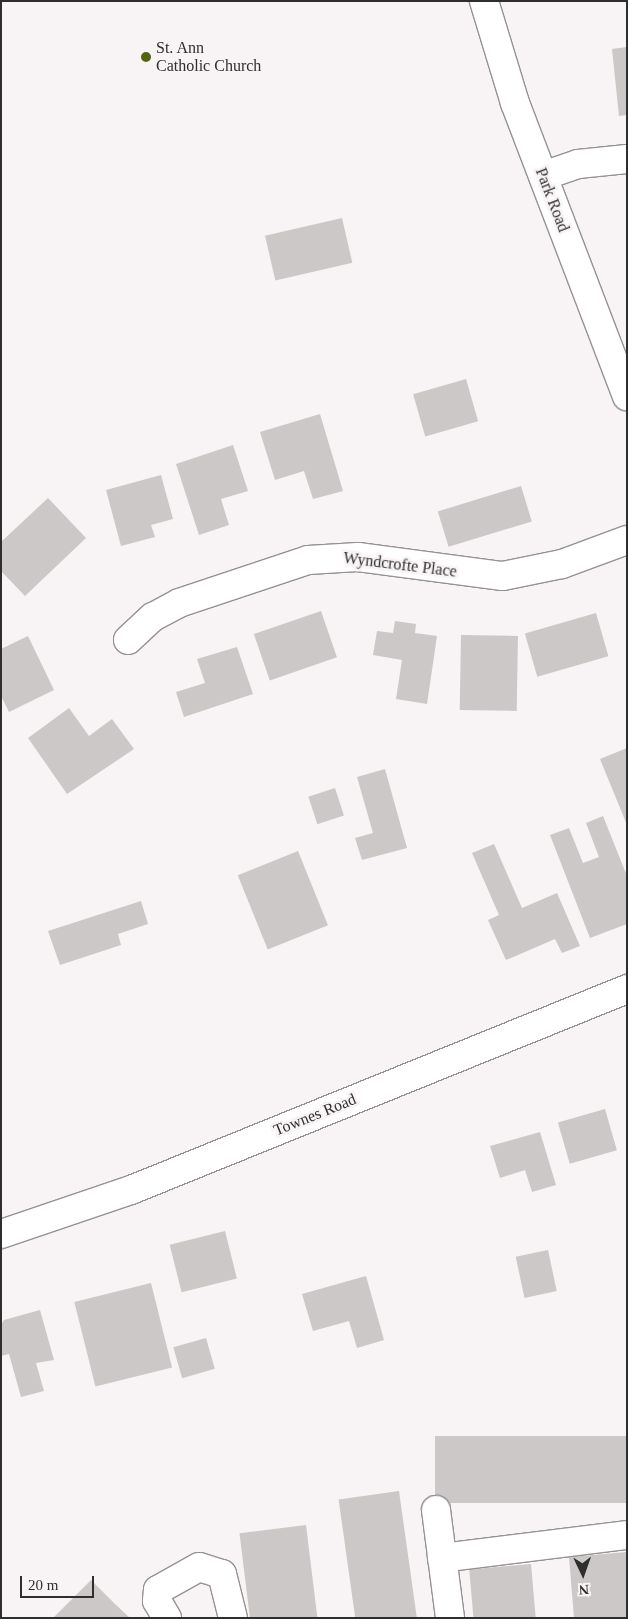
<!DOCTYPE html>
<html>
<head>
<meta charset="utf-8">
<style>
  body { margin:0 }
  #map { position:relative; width:628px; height:1619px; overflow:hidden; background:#f8f3f4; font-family:Georgia,serif }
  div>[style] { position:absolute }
  .building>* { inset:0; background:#ccc8c7; transform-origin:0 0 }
  .roads { filter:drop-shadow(1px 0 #969293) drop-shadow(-1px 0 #969293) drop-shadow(0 1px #969293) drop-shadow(0 -1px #969293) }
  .street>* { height:28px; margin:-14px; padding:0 14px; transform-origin:14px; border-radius:14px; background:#fff }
  .secondary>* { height:28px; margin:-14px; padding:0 14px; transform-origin:14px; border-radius:14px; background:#fff }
  .dots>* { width:14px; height:14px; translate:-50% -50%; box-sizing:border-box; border:2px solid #f8f3f4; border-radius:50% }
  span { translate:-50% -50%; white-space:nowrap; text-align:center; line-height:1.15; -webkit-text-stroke:5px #f8f3f4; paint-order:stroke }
  .poi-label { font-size:16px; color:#2f2e2e }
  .left { translate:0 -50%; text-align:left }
  .street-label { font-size:16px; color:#2f2e2e }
  .frame { position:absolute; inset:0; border:2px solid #2f2e2e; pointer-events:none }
  .north { position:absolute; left:558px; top:1549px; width:50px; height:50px; -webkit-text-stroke:4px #f8f3f4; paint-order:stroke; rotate:177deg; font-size:14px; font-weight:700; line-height:20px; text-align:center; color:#2f2e2e }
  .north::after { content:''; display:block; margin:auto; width:18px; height:22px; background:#2f2e2e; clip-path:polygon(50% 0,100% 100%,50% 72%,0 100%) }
  .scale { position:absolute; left:20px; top:1576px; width:74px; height:22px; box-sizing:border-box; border:2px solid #2f2e2e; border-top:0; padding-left:6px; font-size:15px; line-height:18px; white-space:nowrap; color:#2f2e2e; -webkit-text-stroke:4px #f8f3f4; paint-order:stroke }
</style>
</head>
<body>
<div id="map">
  <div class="building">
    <div style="clip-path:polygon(627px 47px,627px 115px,619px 116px,612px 49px)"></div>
    <div style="left:342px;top:218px;width:46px;height:79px;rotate:77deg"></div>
    <div style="left:466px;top:379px;width:44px;height:55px;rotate:74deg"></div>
    <div style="clip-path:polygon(320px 414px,343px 491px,313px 499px,304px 471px,275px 480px,260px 432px)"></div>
    <div style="clip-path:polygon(233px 445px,248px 491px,221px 499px,229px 525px,199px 535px,176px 464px)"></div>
    <div style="clip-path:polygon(161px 475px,173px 519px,151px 525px,155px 537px,121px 546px,106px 490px)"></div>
    <div style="left:521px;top:486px;width:37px;height:87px;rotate:73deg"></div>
    <div style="clip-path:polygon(48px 498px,86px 538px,25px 596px,1px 571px,1px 542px)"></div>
    <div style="left:321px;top:611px;width:49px;height:71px;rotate:71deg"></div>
    <div style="left:596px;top:613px;width:45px;height:74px;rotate:74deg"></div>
    <div style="clip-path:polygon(395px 621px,416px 624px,415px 633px,437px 636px,427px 704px,396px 699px,402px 660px,373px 655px,377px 631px,393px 633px)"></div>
    <div style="left:461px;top:635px;width:57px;height:75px;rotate:1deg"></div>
    <div style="clip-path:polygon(28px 636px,54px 690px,9px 712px,1px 696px,1px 649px)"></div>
    <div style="clip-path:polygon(237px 647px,253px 694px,184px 717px,176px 692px,205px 683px,197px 659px)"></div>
    <div style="clip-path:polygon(69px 708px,89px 736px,112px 719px,134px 749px,67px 794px,28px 738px)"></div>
    <div style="clip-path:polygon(627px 748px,627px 825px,600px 759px)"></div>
    <div style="clip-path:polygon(385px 769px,407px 848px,362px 860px,355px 838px,373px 833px,357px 777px)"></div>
    <div style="left:335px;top:788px;width:29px;height:28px;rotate:72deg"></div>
    <div style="clip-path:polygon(603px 816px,627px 876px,627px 924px,590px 938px,550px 835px,569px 828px,583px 863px,599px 857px,586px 823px)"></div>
    <div style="clip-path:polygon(494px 844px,522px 908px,557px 893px,580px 946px,562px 953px,555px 939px,506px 960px,488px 920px,499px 915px,472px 853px)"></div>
    <div style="left:298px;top:851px;width:80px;height:65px;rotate:68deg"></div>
    <div style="clip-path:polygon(141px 901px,148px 924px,118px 934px,121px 945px,60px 965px,48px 931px)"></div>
    <div style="left:605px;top:1109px;width:43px;height:49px;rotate:74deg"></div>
    <div style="clip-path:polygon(540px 1132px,556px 1185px,532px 1192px,525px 1170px,500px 1178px,490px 1146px)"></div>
    <div style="left:225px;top:1231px;width:49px;height:57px;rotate:76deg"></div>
    <div style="left:548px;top:1250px;width:42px;height:33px;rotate:78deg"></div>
    <div style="clip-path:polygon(366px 1276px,384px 1340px,357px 1348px,349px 1321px,313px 1331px,302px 1294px)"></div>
    <div style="left:151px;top:1283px;width:87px;height:79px;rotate:76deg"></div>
    <div style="clip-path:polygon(40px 1310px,54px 1360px,36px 1363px,44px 1391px,21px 1397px,9px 1354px,1px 1356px,1px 1325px,4px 1320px)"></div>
    <div style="left:206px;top:1338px;width:32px;height:34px;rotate:74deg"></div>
    <div style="left:627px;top:1436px;width:67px;height:192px;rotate:90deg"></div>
    <div style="left:399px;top:1491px;width:128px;height:61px;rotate:82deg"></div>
    <div style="left:306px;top:1525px;width:94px;height:67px;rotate:83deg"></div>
    <div style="clip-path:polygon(627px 1552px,627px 1618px,574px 1618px,569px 1557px)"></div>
    <div style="left:531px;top:1564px;width:54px;height:62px;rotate:85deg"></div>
    <div style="clip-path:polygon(91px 1580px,115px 1604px,130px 1618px,53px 1618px)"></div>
  </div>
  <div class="roads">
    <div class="street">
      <div style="left:543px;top:176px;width:37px;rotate:-19deg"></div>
      <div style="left:578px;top:164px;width:49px;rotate:-5.8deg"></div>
      <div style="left:128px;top:640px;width:34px;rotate:-43deg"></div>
      <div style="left:153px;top:617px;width:30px;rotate:-28deg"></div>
      <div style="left:179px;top:603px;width:136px;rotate:-18.4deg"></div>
      <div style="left:308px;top:560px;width:50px;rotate:-3.4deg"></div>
      <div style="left:358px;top:557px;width:146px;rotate:7.5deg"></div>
      <div style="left:503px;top:576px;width:60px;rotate:-11.5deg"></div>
      <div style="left:562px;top:564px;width:69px;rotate:-20.3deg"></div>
      <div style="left:1px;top:1234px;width:137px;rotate:-18.7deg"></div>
      <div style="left:131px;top:1190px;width:535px;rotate:-22.06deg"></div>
      <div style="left:436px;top:1510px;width:109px;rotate:82.6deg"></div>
      <div style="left:442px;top:1558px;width:186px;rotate:-7.1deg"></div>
      <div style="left:167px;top:1618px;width:20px;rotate:-120deg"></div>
      <div style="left:157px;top:1601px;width:11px;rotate:-85deg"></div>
      <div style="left:158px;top:1590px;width:47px;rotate:-29.3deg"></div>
      <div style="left:199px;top:1567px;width:24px;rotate:17deg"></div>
      <div style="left:222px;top:1574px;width:45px;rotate:76deg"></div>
    </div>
    <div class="secondary">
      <div style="left:484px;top:1px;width:107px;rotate:73.1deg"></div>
      <div style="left:515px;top:103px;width:314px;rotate:69.1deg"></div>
    </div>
  </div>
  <div class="dots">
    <div style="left:146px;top:57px;background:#53650d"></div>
  </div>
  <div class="poi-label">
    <span class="left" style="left:156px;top:57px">St. Ann<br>Catholic Church</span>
  </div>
  <div class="street-label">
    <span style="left:552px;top:200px;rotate:69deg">Park Road</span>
    <span style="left:400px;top:565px;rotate:7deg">Wyndcrofte Place</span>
    <span style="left:315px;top:1115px;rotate:-22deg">Townes Road</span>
  </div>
  <div class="frame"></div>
  <div class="north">N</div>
  <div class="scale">20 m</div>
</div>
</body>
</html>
